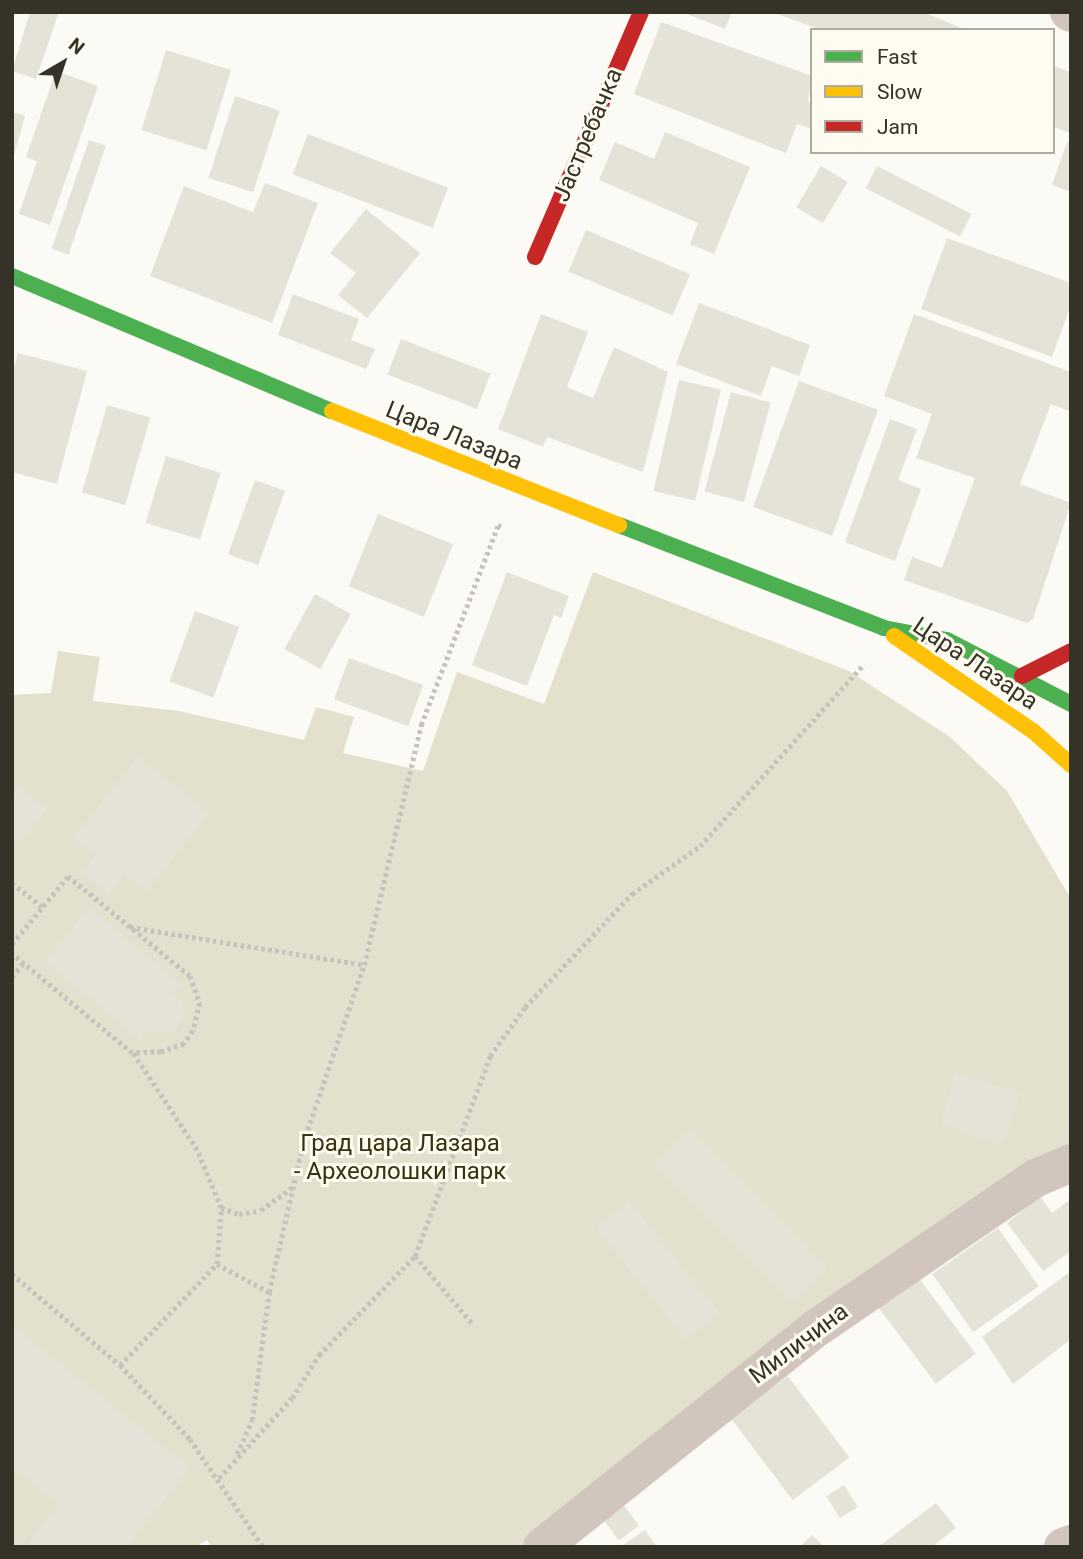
<!DOCTYPE html>
<html>
<head>
<meta charset="utf-8">
<style>
  body { margin:0 }
  #map { position:relative; width:1083px; height:1559px; overflow:hidden; background:#fbfaf4; font-family:Roboto,sans-serif }
  div>[style] { position:absolute }
  .green>* { inset:0; background:#e3e0ce }
  .building>* { inset:0; background:#e5e3d8; transform-origin:0 0 }
  .path>* { height:4.5px; margin-top:-2.25px; transform-origin:0; background:repeating-linear-gradient(90deg,#c9c1bb 0 3.5px,transparent 0 7px) }
  .street>* { height:38px; margin:-19px; padding:0 19px; transform-origin:19px; border-radius:19px; background:#d2c5be }
  .fast>* { height:16px; margin:-8px; padding:0 8px; transform-origin:8px; border-radius:8px; background:#4caf50 }
  .slow>* { height:16px; margin:-8px; padding:0 8px; transform-origin:8px; border-radius:8px; background:#ffc107 }
  .jam>* { height:16px; margin:-8px; padding:0 8px; transform-origin:8px; border-radius:8px; background:#c62828 }
  span { translate:-50% -50%; white-space:nowrap; text-align:center; line-height:1.15; -webkit-text-stroke:6px #fefcf1; paint-order:stroke }
  .street-label { font-size:24px; color:#353328 }
  .park-label { font-size:24px; color:#39320e }
  .frame { position:absolute; inset:0; border:14px solid #353328; pointer-events:none }
  .legend { position:absolute; left:810px; top:28px; width:245px; height:126px; box-sizing:border-box; background:#fefcf1; border:2px solid #aeaca1; margin:0; padding:9px 12px; list-style:none; font-size:21px; color:#353328 }
  .legend li { display:flex; align-items:center; gap:14px; height:35px }
  .legend b { width:35px; border:2px solid #aeaca1 }
  .north { position:absolute; left:28px; top:28px; width:70px; height:70px; -webkit-text-stroke:5px #fefcf1; paint-order:stroke; rotate:39deg; font-size:19px; font-weight:700; line-height:28px; text-align:center; color:#353328 }
  .north::after { content:''; display:block; margin:auto; width:24px; height:32px; background:#353328; clip-path:polygon(50% 0,100% 100%,50% 72%,0 100%) }
</style>
</head>
<body>
<div id="map">
  <div class="green">
    <div style="clip-path:polygon(593px 572px,849px 671px,950px 737px,1007px 791px,1071px 899px,1071px 1163px,542px 1547px,211px 1547px,207px 1540px,196px 1547px,12px 1547px,12px 695px,51px 693px,58px 651px,100px 657px,93px 701px,179px 711px,304px 740px,316px 707px,354px 717px,343px 753px,423px 771px,457px 672px,544px 704px)"></div>
  </div>
  <div class="building">
    <div style="clip-path:polygon(30px 12px,59px 12px,36px 79px,12px 71px)"></div>
    <div style="clip-path:polygon(682px 12px,732px 12px,725px 29px)"></div>
    <div style="clip-path:polygon(923px 12px,966px 30px,821px 30px,775px 13px)"></div>
    <div style="clip-path:polygon(661px 22px,812px 76px,808px 102px,812px 101px,812px 129px,797px 124px,786px 153px,634px 94px)"></div>
    <div style="left:166px;top:50px;width:68px;height:84px;rotate:17deg"></div>
    <div style="clip-path:polygon(1053px 66px,1071px 72px,1071px 133px,1053px 127px)"></div>
    <div style="clip-path:polygon(56px 71px,98px 86px,50px 225px,19px 214px,37px 161px,26px 157px)"></div>
    <div style="left:235px;top:96px;width:47px;height:86px;rotate:18deg"></div>
    <div style="clip-path:polygon(12px 112px,25px 116px,13px 159px,12px 159px)"></div>
    <div style="clip-path:polygon(665px 132px,750px 167px,714px 254px,690px 244px,698px 223px,599px 180px,615px 142px,654px 159px)"></div>
    <div style="left:308px;top:134px;width:150px;height:43px;rotate:21deg"></div>
    <div style="left:89px;top:140px;width:18px;height:115px;rotate:19deg"></div>
    <div style="clip-path:polygon(1067px 142px,1071px 143px,1071px 192px,1052px 185px)"></div>
    <div style="left:821px;top:166px;width:31px;height:48px;rotate:31deg"></div>
    <div style="left:877px;top:166px;width:106px;height:25px;rotate:27deg"></div>
    <div style="clip-path:polygon(265px 183px,318px 203px,272px 323px,150px 276px,184px 186px,253px 212px)"></div>
    <div style="clip-path:polygon(366px 209px,420px 253px,367px 318px,338px 295px,356px 273px,330px 253px)"></div>
    <div style="left:586px;top:230px;width:113px;height:45px;rotate:23deg"></div>
    <div style="clip-path:polygon(947px 238px,1071px 283px,1071px 305px,1052px 357px,921px 309px)"></div>
    <div style="clip-path:polygon(293px 294px,359px 319px,351px 340px,375px 349px,366px 369px,278px 335px)"></div>
    <div style="clip-path:polygon(699px 303px,810px 345px,799px 376px,772px 366px,761px 396px,676px 364px)"></div>
    <div style="clip-path:polygon(541px 314px,588px 332px,567px 387px,593px 398px,614px 347px,668px 372px,643px 472px,547px 437px,543px 447px,498px 429px)"></div>
    <div style="clip-path:polygon(914px 314px,1071px 372px,1071px 412px,1051px 404px,1020px 484px,1071px 503px,1033px 619px,1027px 623px,904px 580px,912px 557px,942px 568px,975px 478px,916px 458px,932px 414px,884px 396px)"></div>
    <div style="left:401px;top:339px;width:96px;height:38px;rotate:21deg"></div>
    <div style="clip-path:polygon(18px 353px,87px 371px,57px 484px,12px 472px,12px 374px)"></div>
    <div style="left:679px;top:380px;width:43px;height:114px;rotate:13deg"></div>
    <div style="left:799px;top:381px;width:84px;height:134px;rotate:20deg"></div>
    <div style="left:731px;top:392px;width:41px;height:103px;rotate:15deg"></div>
    <div style="left:107px;top:405px;width:45px;height:91px;rotate:16deg"></div>
    <div style="clip-path:polygon(890px 419px,917px 429px,898px 480px,921px 489px,895px 561px,845px 542px)"></div>
    <div style="left:166px;top:456px;width:57px;height:70px;rotate:17deg"></div>
    <div style="left:255px;top:480px;width:32px;height:79px;rotate:20deg"></div>
    <div style="left:378px;top:514px;width:81px;height:78px;rotate:22deg"></div>
    <div style="clip-path:polygon(507px 572px,569px 596px,561px 618px,554px 615px,527px 686px,472px 665px)"></div>
    <div style="left:315px;top:594px;width:41px;height:63px;rotate:29deg"></div>
    <div style="left:195px;top:611px;width:47px;height:75px;rotate:20deg"></div>
    <div style="left:349px;top:658px;width:79px;height:44px;rotate:20deg"></div>
    <div style="clip-path:polygon(138px 757px,209px 813px,146px 892px,125px 874px,109px 894px,82px 872px,96px 854px,74px 837px)"></div>
    <div style="clip-path:polygon(16px 784px,47px 809px,21px 842px,12px 835px)"></div>
    <div style="clip-path:polygon(89px 908px,181px 984px,172px 994px,182px 1002px,184px 1015px,173px 1034px,146px 1031px,139px 1039px,45px 961px)"></div>
    <div style="left:956px;top:1073px;width:67px;height:54px;rotate:17deg"></div>
    <div style="left:689px;top:1129px;width:195px;height:49px;rotate:45deg"></div>
    <div style="clip-path:polygon(1040px 1196px,1052px 1213px,1071px 1199px,1071px 1251px,1043px 1271px,1007px 1223px)"></div>
    <div style="left:629px;top:1201px;width:144px;height:43px;rotate:51deg"></div>
    <div style="left:998px;top:1228px;width:71px;height:80px;rotate:55deg"></div>
    <div style="clip-path:polygon(1071px 1271px,1071px 1339px,1013px 1384px,982px 1337px)"></div>
    <div style="left:918px;top:1277px;width:96px;height:50px;rotate:53deg"></div>
    <div style="clip-path:polygon(12px 1325px,190px 1468px,127px 1547px,36px 1547px,29px 1542px,59px 1504px,12px 1467px)"></div>
    <div style="left:788px;top:1376px;width:102px;height:71px;rotate:53deg"></div>
    <div style="left:844px;top:1485px;width:26px;height:21px;rotate:58deg"></div>
    <div style="clip-path:polygon(936px 1503px,956px 1528px,932px 1547px,878px 1547px)"></div>
    <div style="left:623px;top:1504px;width:27px;height:25px;rotate:54deg"></div>
    <div style="clip-path:polygon(645px 1530px,657px 1547px,620px 1547px)"></div>
    <div style="clip-path:polygon(812px 1535px,824px 1547px,800px 1547px)"></div>
  </div>
  <div class="path">
    <div style="left:12px;top:883px;width:39px;rotate:38deg"></div>
    <div style="left:130px;top:927px;width:237px;rotate:9.2deg"></div>
    <div style="left:12px;top:944px;width:88px;rotate:-50.5deg"></div>
    <div style="left:68px;top:876px;width:158px;rotate:39.3deg"></div>
    <div style="left:190px;top:976px;width:29px;rotate:70deg"></div>
    <div style="left:200px;top:1003px;width:29px;rotate:104deg"></div>
    <div style="left:193px;top:1031px;width:16px;rotate:125deg"></div>
    <div style="left:184px;top:1044px;width:24px;rotate:161deg"></div>
    <div style="left:161px;top:1052px;width:29px;rotate:178deg"></div>
    <div style="left:132px;top:1053px;width:156px;rotate:-140.5deg"></div>
    <div style="left:12px;top:977px;width:18px;rotate:-52deg"></div>
    <div style="left:221px;top:1208px;width:19px;rotate:18deg"></div>
    <div style="left:239px;top:1214px;width:22px;rotate:-10deg"></div>
    <div style="left:261px;top:1210px;width:41px;rotate:-36deg"></div>
    <div style="left:415px;top:1256px;width:88px;rotate:49.6deg"></div>
    <div style="left:217px;top:1264px;width:59px;rotate:28.3deg"></div>
    <div style="left:12px;top:1274px;width:141px;rotate:40.1deg"></div>
    <div style="left:120px;top:1365px;width:102px;rotate:46.6deg"></div>
    <div style="left:190px;top:1439px;width:130px;rotate:55.9deg"></div>
    <div style="left:120px;top:1365px;width:140px;rotate:-46.2deg"></div>
    <div style="left:217px;top:1264px;width:56px;rotate:-85.9deg"></div>
    <div style="left:221px;top:1208px;width:63px;rotate:-112.5deg"></div>
    <div style="left:197px;top:1150px;width:116px;rotate:-123.4deg"></div>
    <div style="left:237px;top:1454px;width:37px;rotate:-66deg"></div>
    <div style="left:252px;top:1420px;width:129px;rotate:-82.4deg"></div>
    <div style="left:269px;top:1292px;width:153px;rotate:-77.1deg"></div>
    <div style="left:303px;top:1143px;width:188px;rotate:-71.1deg"></div>
    <div style="left:364px;top:965px;width:247px;rotate:-76.6deg"></div>
    <div style="left:421px;top:725px;width:214px;rotate:-68.9deg"></div>
    <div style="left:498px;top:525px;width:4px;rotate:27deg"></div>
    <div style="left:219px;top:1478px;width:108px;rotate:-47.6deg"></div>
    <div style="left:292px;top:1398px;width:51px;rotate:-57.9deg"></div>
    <div style="left:319px;top:1355px;width:138px;rotate:-45.9deg"></div>
    <div style="left:415px;top:1256px;width:214px;rotate:-69.4deg"></div>
    <div style="left:490px;top:1056px;width:60px;rotate:-54.5deg"></div>
    <div style="left:525px;top:1007px;width:156px;rotate:-46.6deg"></div>
    <div style="left:632px;top:894px;width:83px;rotate:-35.2deg"></div>
    <div style="left:700px;top:846px;width:245px;rotate:-48deg"></div>
  </div>
  <div class="street">
    <div style="left:1069px;top:12px;width:2px;rotate:27deg"></div>
    <div style="left:542px;top:1547px;width:353px;rotate:-38.6deg"></div>
    <div style="left:818px;top:1327px;width:264px;rotate:-34.4deg"></div>
    <div style="left:1036px;top:1178px;width:38px;rotate:-23deg"></div>
    <div style="left:1063px;top:1547px;width:9px;rotate:-21deg"></div>
  </div>
  <div class="fast">
    <div style="left:12px;top:276px;width:347px;rotate:22.9deg"></div>
    <div style="left:619px;top:525px;width:284px;rotate:21.2deg"></div>
    <div style="left:884px;top:628px;width:64px;rotate:10.8deg"></div>
    <div style="left:947px;top:640px;width:140px;rotate:27.3deg"></div>
  </div>
  <div class="slow">
    <div style="left:332px;top:411px;width:309px;rotate:21.7deg"></div>
    <div style="left:894px;top:636px;width:168px;rotate:34.4deg"></div>
    <div style="left:1033px;top:731px;width:51px;rotate:41.8deg"></div>
  </div>
  <div class="jam">
    <div style="left:535px;top:257px;width:267px;rotate:-66.6deg"></div>
    <div style="left:1022px;top:676px;width:55px;rotate:-27deg"></div>
  </div>
  <div class="street-label">
    <span style="left:588px;top:135px;rotate:-67deg">Јастребачка</span>
    <span style="left:454px;top:436px;rotate:22deg">Цара Лазара</span>
    <span style="left:975px;top:664px;rotate:34deg">Цара Лазара</span>
    <span style="left:799px;top:1344px;rotate:-37deg">Миличина</span>
  </div>
  <div class="park-label">
    <span style="left:400px;top:1158px">Град цара Лазара<br>- Археолошки парк</span>
  </div>
  <div class="frame"></div>
  <ul class="legend">
  <li><b style="height:9px;background:#4caf50"></b>Fast</li>
  <li><b style="height:9px;background:#ffc107"></b>Slow</li>
  <li><b style="height:9px;background:#c62828"></b>Jam</li>
  </ul>
  <div class="north">N</div>
</div>
</body>
</html>
